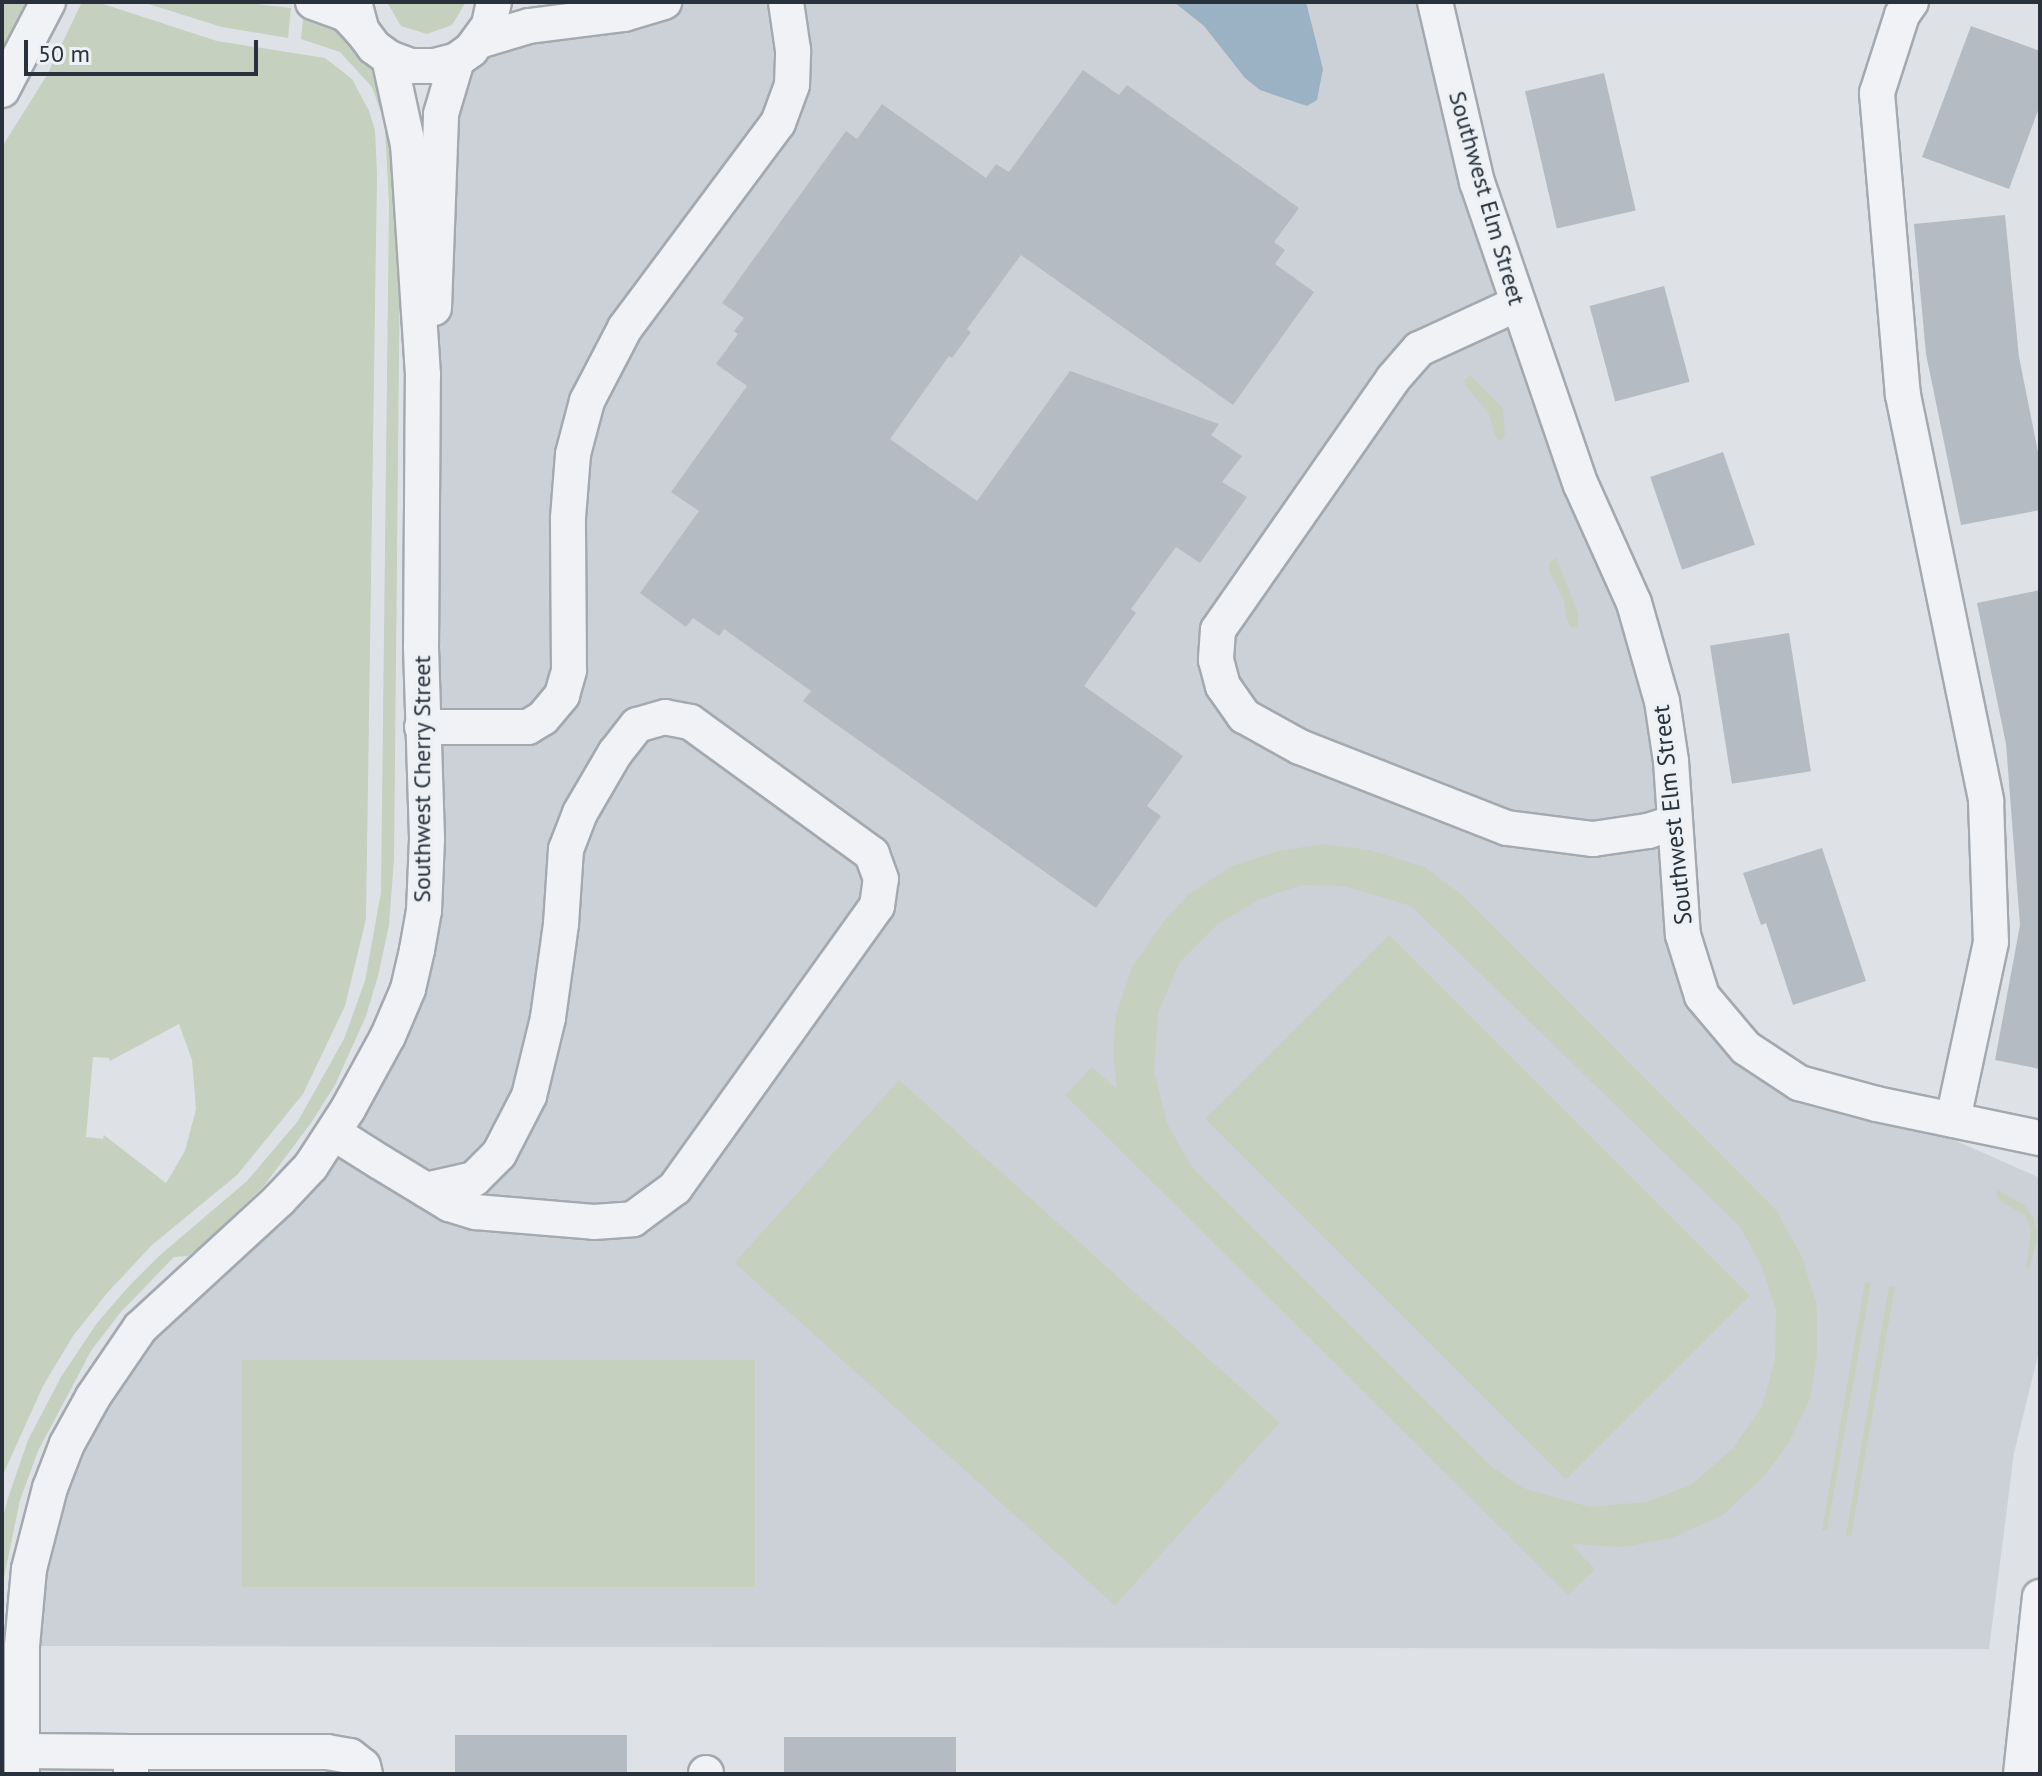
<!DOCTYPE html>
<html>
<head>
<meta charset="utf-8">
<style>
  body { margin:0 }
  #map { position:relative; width:2042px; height:1776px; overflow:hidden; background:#dee2e6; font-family:"PT Sans",sans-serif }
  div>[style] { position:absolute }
  .built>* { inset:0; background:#ccd1d8 }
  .green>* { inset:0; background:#c5d0bf; transform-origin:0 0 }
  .water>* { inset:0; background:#9ab2c4 }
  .building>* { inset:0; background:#b5bbc3; transform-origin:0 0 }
  .roads { filter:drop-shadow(2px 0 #a4a9b0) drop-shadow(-2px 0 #a4a9b0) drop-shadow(0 2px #a4a9b0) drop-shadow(0 -2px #a4a9b0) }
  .minor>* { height:34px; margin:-17px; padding:0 17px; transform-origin:17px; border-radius:17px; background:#f0f2f5 }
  span { translate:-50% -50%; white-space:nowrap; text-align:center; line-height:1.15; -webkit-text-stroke:6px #edf0f4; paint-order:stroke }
  .street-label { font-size:24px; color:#28313c }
  .frame { position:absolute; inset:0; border:4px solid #28313c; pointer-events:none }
  .scale { position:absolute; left:24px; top:40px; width:234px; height:36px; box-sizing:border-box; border:4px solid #28313c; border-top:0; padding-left:10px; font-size:24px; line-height:28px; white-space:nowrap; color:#28313c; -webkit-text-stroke:6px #edf0f4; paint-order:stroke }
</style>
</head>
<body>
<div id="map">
  <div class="built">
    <div style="clip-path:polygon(664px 2px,1435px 2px,1634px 603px,1683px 935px,1746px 1048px,2040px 1178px,2040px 1347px,2014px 1453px,1989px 1649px,22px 1646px,93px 1397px,279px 1200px,408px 989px,423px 375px,457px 60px)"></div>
  </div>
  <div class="green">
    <div style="clip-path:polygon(2px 2px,29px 2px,2px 54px)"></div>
    <div style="clip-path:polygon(evenodd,82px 2px,97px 2px,217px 41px,325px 58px,352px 79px,369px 111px,375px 130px,377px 174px,366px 919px,345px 1006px,303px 1094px,237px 1175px,152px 1245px,108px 1292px,73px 1336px,43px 1386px,2px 1477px,2px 147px,47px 75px,82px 2px,179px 1024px,192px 1060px,196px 1109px,185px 1151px,166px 1183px,104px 1135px,103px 1139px,86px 1137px,93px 1057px,109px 1058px,110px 1061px,179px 1024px)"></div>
    <div style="clip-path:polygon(142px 2px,239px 2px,291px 8px,288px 38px,222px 27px)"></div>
    <div style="clip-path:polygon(387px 2px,466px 2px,452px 25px,427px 34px,401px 26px)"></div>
    <div style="clip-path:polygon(304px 9px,316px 12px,356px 42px,380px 77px,394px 114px,382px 115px,372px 87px,340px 52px,301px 39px)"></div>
    <div style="clip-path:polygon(385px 127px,397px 127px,401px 157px,394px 859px,389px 925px,378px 976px,366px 1016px,335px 1085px,311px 1123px,263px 1187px,199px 1248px,188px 1256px,174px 1257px,120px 1313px,91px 1351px,38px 1451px,20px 1500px,2px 1587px,2px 1522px,7px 1501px,28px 1440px,61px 1377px,97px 1323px,129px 1286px,159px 1256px,247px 1181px,298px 1121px,344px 1039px,365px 981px,381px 892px,389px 204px)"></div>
    <div style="clip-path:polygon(1470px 375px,1503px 408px,1505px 435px,1501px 441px,1496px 438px,1489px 414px,1466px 386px,1464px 380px)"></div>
    <div style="clip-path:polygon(1556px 557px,1578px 613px,1578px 628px,1571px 627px,1567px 620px,1564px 601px,1549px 571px,1549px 563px)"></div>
    <div style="clip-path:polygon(evenodd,1324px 844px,1369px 850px,1425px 867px,1461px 894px,1776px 1210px,1802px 1257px,1817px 1306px,1817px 1355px,1810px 1399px,1789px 1442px,1767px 1473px,1723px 1515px,1672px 1538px,1623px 1547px,1571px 1544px,1595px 1569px,1568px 1595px,1065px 1095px,1092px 1067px,1117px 1089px,1113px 1051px,1116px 1015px,1132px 967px,1164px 921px,1189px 894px,1232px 866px,1278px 851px,1324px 844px,1302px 885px,1345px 886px,1411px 906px,1739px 1226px,1760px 1262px,1776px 1310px,1775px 1359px,1762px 1407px,1732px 1449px,1691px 1485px,1646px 1502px,1590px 1507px,1523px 1488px,1492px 1467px,1191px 1166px,1167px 1123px,1154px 1071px,1158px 1013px,1180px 962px,1218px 924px,1260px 899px,1302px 885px)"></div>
    <div style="left:1389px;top:935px;width:510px;height:260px;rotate:45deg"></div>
    <div style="left:899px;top:1080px;width:512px;height:246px;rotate:42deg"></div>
    <div style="clip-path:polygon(1998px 1190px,2024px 1205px,2033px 1217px,2038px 1235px,2029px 1270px,2026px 1267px,2031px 1230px,2028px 1222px,2025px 1215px,2000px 1201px,1996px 1195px)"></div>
    <div style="clip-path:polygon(1865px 1282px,1871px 1283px,1827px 1531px,1822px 1530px)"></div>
    <div style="clip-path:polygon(1889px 1286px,1895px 1287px,1851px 1536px,1846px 1535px)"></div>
    <div style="left:755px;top:1360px;width:227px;height:513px;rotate:90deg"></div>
  </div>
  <div class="water">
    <div style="clip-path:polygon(1174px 2px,1306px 2px,1323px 69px,1317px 100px,1307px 106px,1260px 90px,1245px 78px,1204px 26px)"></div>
  </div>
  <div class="building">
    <div style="clip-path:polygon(1971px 26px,2040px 51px,2040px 105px,2009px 189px,1922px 157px)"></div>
    <div style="clip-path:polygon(1083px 70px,1119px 95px,1127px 85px,1299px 208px,1274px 242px,1285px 250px,1275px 264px,1314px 292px,1233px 405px,1021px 255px,967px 329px,971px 332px,952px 358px,949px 356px,890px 439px,977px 501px,1070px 371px,1219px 424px,1211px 435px,1242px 456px,1222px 482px,1247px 497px,1200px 563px,1176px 547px,1131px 609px,1136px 613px,1084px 686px,1183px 756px,1147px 806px,1161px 816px,1096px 908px,803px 701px,811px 691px,724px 629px,719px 636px,693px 618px,686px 627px,640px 593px,699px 511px,671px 492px,747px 386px,716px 364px,738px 334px,734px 331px,744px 318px,722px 303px,846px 131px,857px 139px,882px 104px,986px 178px,996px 164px,1009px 172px)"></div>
    <div style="left:1604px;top:73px;width:141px;height:81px;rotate:77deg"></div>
    <div style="clip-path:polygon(2005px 215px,2019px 357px,2040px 462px,2040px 510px,1961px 525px,1926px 354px,1914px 224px)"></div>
    <div style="left:1664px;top:286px;width:99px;height:77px;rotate:75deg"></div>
    <div style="left:1723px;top:452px;width:98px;height:77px;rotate:71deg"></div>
    <div style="clip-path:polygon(2040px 590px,2040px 1069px,1995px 1060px,2020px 925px,2006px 744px,1977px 603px)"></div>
    <div style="left:1789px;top:633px;width:140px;height:80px;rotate:81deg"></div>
    <div style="clip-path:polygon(1822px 848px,1866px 981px,1793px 1005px,1766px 923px,1761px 925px,1743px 873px)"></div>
    <div style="left:455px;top:1735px;width:172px;height:39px"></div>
    <div style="left:784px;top:1737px;width:172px;height:37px"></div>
  </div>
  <div class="roads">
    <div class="minor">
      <div style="left:313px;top:2px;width:35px;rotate:20deg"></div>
      <div style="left:346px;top:14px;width:23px;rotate:47deg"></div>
      <div style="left:354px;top:2px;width:30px;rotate:75deg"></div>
      <div style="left:362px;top:31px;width:20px;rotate:53deg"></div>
      <div style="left:374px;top:47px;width:19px;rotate:36deg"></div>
      <div style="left:389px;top:58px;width:23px;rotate:20deg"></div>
      <div style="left:411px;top:66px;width:24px"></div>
      <div style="left:435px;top:66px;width:23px;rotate:-15deg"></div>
      <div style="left:457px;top:60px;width:17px;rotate:-36deg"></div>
      <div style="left:471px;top:50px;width:31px;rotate:-54deg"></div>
      <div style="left:489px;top:25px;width:24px;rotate:-78deg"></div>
      <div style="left:1435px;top:2px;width:185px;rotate:76.9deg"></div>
      <div style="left:1477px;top:182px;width:320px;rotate:71.1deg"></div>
      <div style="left:1581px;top:485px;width:129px;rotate:65.8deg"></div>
      <div style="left:1634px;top:603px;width:102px;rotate:74.1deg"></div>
      <div style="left:1662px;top:701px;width:61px;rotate:81.5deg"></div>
      <div style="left:1671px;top:761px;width:174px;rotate:86.1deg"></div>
      <div style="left:1683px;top:935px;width:64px;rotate:72.7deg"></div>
      <div style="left:1702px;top:996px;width:68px;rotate:49.8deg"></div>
      <div style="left:1746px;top:1048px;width:64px;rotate:33.4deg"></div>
      <div style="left:1799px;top:1083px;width:81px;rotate:15.1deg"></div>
      <div style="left:1877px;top:1104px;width:167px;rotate:11.8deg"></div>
      <div style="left:1911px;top:2px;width:16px;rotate:125deg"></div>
      <div style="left:1902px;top:15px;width:82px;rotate:107.8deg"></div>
      <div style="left:1877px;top:93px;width:303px;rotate:85.1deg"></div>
      <div style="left:1903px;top:395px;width:414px;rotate:78.4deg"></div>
      <div style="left:1986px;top:801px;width:141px;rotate:88deg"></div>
      <div style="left:1991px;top:942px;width:182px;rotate:102.1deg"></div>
      <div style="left:479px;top:41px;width:52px;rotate:-16.7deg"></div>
      <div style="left:529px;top:26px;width:96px;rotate:-7.2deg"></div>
      <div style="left:624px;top:14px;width:42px;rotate:-16.7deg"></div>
      <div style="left:2px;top:90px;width:99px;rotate:-62.4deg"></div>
      <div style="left:1517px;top:304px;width:108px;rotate:155.3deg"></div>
      <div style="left:1419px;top:349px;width:40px;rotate:131deg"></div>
      <div style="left:1393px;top:379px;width:306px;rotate:124.9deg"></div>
      <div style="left:1218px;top:630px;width:30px;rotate:94deg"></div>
      <div style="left:1216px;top:660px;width:27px;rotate:75deg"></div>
      <div style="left:1223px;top:686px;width:37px;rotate:55deg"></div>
      <div style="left:1244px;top:716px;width:64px;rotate:29deg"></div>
      <div style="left:1300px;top:747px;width:222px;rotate:21.4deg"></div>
      <div style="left:1507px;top:828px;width:87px;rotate:7.3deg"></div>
      <div style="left:1593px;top:839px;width:56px;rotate:-8.3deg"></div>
      <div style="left:1648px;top:831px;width:28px;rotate:-18deg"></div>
      <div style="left:434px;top:308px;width:194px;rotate:-87.9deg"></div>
      <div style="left:441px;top:114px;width:56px;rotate:-73.5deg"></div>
      <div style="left:422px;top:727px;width:106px"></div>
      <div style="left:528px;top:727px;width:17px;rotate:-31deg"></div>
      <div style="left:543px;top:718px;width:30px;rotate:-50deg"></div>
      <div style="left:562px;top:695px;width:26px;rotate:-74deg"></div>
      <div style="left:569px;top:670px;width:152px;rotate:-90.4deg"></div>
      <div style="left:568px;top:518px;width:64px;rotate:-85.5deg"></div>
      <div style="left:573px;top:454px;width:55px;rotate:-75.2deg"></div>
      <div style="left:587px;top:401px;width:82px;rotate:-62.5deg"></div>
      <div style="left:625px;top:328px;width:256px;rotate:-53.3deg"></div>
      <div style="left:778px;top:123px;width:40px;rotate:-69.8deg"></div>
      <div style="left:792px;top:85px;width:35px;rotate:-88deg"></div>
      <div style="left:793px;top:50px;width:49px;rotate:-98.3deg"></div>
      <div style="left:334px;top:1133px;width:54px;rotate:32.2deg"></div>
      <div style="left:380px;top:1162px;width:81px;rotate:31.3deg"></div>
      <div style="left:449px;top:1204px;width:28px;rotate:17deg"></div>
      <div style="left:476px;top:1212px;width:118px;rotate:4.8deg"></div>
      <div style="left:594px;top:1222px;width:39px;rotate:-4deg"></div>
      <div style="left:633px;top:1219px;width:52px;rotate:-36.4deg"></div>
      <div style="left:675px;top:1188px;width:347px;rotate:-54.4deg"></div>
      <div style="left:877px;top:906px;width:27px;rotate:-82deg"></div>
      <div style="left:881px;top:879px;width:27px;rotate:-110deg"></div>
      <div style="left:872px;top:854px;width:225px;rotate:-144deg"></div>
      <div style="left:690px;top:722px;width:25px;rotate:-169deg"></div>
      <div style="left:665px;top:717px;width:29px;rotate:164deg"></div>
      <div style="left:637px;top:725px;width:36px;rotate:128deg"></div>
      <div style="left:615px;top:753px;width:69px;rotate:120.3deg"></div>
      <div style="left:580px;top:813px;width:39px;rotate:111deg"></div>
      <div style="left:566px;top:849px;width:75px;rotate:93.8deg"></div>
      <div style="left:561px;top:924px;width:95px;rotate:97.9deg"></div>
      <div style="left:548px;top:1018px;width:80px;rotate:103.7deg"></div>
      <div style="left:529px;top:1096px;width:65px;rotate:117.3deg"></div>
      <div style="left:499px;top:1154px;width:35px;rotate:135deg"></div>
      <div style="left:474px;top:1179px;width:49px;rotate:167.1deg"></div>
      <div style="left:22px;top:1751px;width:109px;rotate:0.5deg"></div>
      <div style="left:131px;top:1752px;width:22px;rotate:90deg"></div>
      <div style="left:131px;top:1752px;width:196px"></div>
      <div style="left:327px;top:1752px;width:23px;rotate:10deg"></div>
      <div style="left:350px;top:1756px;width:16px;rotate:38deg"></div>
      <div style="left:363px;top:1766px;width:8px;rotate:76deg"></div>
      <div style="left:22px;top:1774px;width:128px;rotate:-90deg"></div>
      <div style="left:22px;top:1646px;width:77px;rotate:-84.8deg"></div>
      <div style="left:29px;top:1569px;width:84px;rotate:-75.5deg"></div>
      <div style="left:50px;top:1488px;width:47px;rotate:-68.9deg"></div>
      <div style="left:67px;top:1444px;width:54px;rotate:-61deg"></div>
      <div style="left:93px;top:1397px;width:83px;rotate:-55.7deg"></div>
      <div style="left:140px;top:1328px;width:189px;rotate:-42.6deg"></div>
      <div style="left:279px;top:1200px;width:47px;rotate:-46.7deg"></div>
      <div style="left:311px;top:1166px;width:68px;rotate:-57deg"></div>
      <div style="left:348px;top:1109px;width:83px;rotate:-61.3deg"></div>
      <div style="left:388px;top:1036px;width:51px;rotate:-66.9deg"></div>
      <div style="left:408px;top:989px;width:40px;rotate:-77deg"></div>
      <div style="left:417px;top:950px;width:40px;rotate:-80deg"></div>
      <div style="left:424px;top:911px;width:73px;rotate:-87.6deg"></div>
      <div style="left:427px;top:838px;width:189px;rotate:-91.8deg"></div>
      <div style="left:421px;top:649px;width:274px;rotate:-89.6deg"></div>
      <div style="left:423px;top:375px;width:230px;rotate:-93.7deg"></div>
      <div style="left:408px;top:145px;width:89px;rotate:-102.3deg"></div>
      <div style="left:706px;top:1774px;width:1px;rotate:-90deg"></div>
      <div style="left:2021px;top:1774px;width:178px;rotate:-83.9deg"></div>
    </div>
  </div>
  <div class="street-label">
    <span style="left:1487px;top:198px;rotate:74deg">Southwest Elm Street</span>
    <span style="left:422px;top:779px;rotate:-90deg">Southwest Cherry Street</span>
    <span style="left:1672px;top:815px;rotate:-96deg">Southwest Elm Street</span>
  </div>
  <div class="frame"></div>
  <div class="scale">50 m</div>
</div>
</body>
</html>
